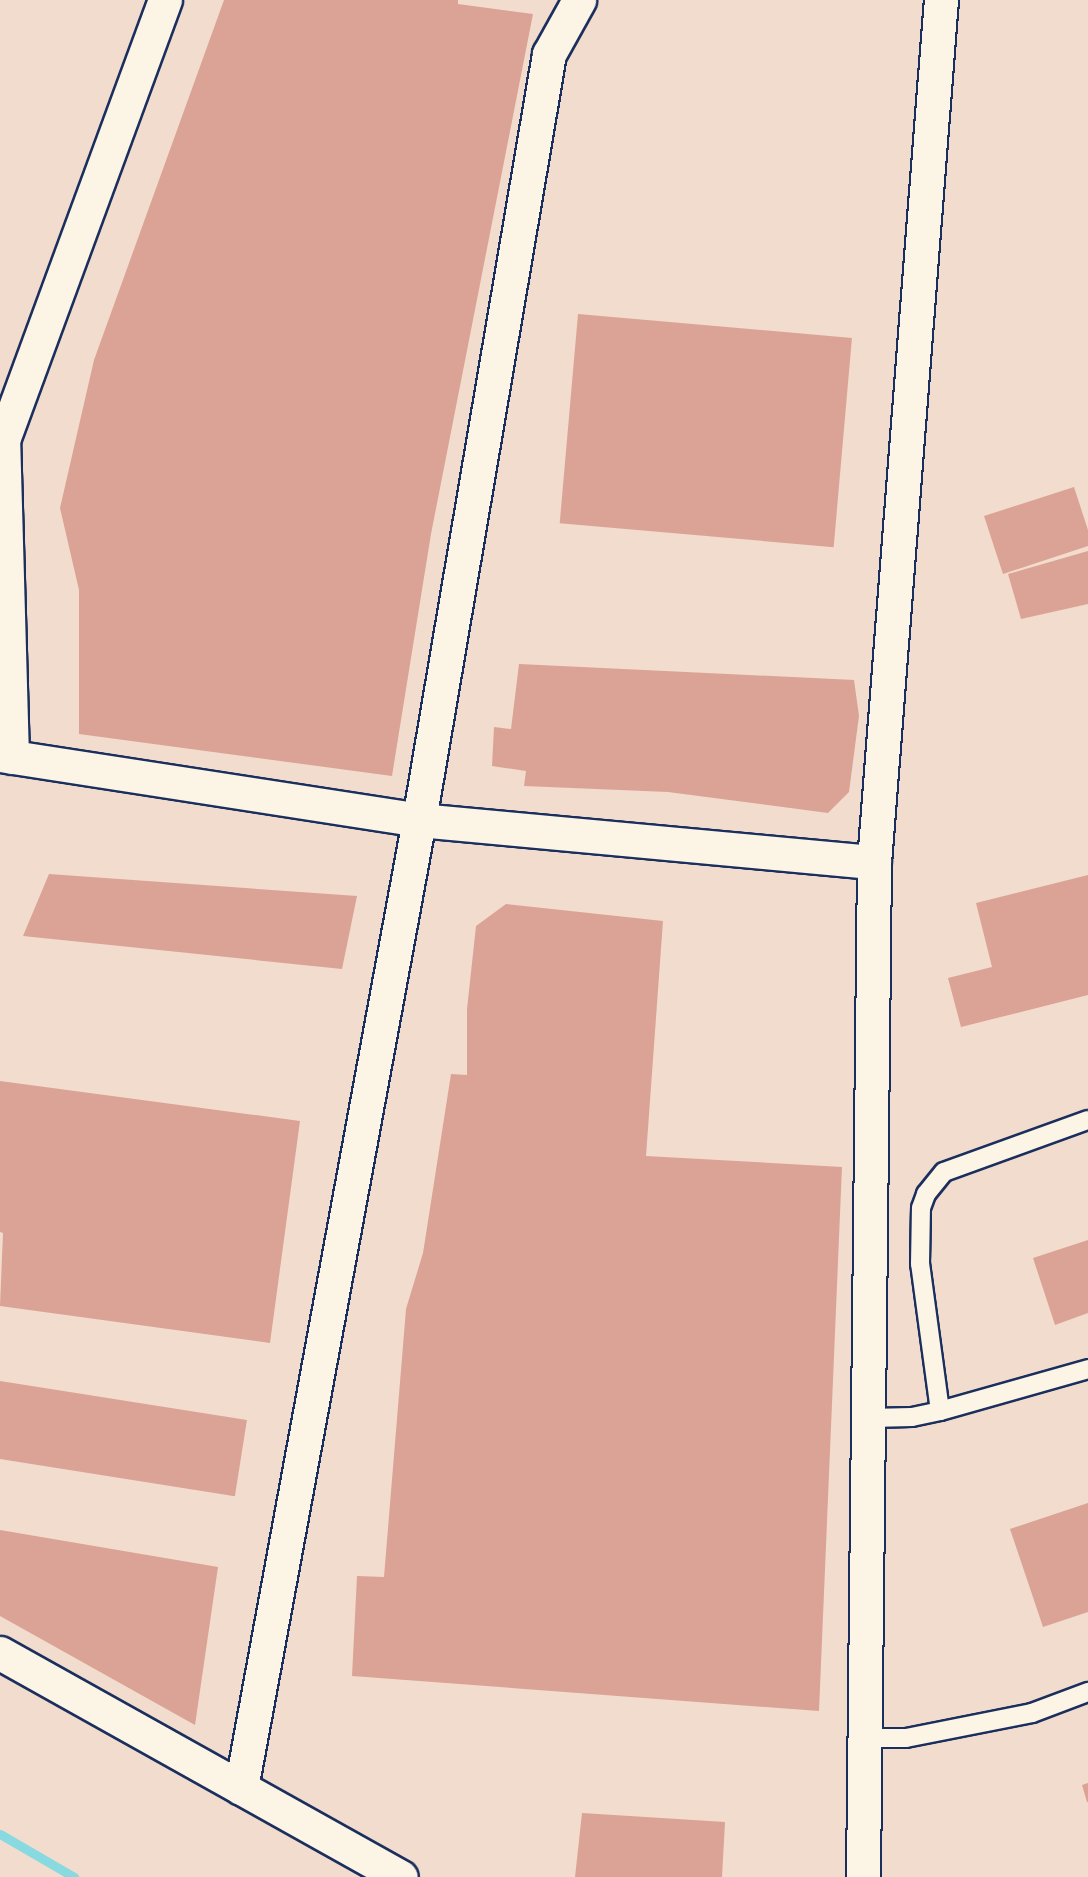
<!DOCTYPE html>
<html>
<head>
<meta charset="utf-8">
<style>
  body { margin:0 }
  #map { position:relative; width:1088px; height:1877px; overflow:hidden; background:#fcf5e5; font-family:Kalam,sans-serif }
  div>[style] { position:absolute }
  .built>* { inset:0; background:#f2dccd; transform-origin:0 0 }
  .stream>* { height:9px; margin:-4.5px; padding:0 4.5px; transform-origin:4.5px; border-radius:4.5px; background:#89dae0 }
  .building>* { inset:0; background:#dba395; transform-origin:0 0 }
  .roads { filter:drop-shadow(2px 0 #1b2f5e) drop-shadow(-2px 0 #1b2f5e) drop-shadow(0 2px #1b2f5e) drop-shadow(0 -2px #1b2f5e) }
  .service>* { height:18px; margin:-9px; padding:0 9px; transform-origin:9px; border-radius:9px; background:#fcf5e5 }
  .minor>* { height:33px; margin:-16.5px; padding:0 16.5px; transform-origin:16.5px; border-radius:16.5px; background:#fcf5e5 }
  span { translate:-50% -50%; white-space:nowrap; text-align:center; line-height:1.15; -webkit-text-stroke:4.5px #fcf5e5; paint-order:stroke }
</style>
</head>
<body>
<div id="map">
  <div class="built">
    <div style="left:0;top:0;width:1088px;height:1877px"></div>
  </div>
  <div class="stream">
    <div style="left:0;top:1834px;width:86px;rotate:30.2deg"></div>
  </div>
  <div class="building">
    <div style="clip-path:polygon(224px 0,458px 0,458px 4px,533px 14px,431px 534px,392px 776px,79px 734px,79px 590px,60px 508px,94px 360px)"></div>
    <div style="left:578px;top:314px;width:275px;height:210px;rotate:5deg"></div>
    <div style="clip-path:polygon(1074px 487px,1088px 530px,1088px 546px,1003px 574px,984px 516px)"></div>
    <div style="clip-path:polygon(1088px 551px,1088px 604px,1021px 619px,1008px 574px)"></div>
    <div style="clip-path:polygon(519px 664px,854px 680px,859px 716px,849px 792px,828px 813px,668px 792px,524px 786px,526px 771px,492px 766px,494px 727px,511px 729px)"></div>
    <div style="clip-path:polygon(49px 874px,357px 896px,342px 969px,23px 936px)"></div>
    <div style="clip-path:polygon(1088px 875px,1088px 995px,961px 1027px,948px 978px,992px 967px,976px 903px)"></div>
    <div style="clip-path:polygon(506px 904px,663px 921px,646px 1156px,842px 1167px,819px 1711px,352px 1676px,357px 1576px,384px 1577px,406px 1309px,423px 1253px,451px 1074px,467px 1075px,467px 1009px,476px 926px)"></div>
    <div style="clip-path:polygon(0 1081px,300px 1121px,270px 1343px,0 1306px,3px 1233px,0 1232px)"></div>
    <div style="clip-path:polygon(1088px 1240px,1088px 1313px,1055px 1325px,1033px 1258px)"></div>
    <div style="left:0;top:1381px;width:250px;height:77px;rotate:9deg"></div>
    <div style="clip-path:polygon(1088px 1503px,1088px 1612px,1043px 1627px,1010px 1529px)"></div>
    <div style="clip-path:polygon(0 1530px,218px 1567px,195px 1725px,0 1616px)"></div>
    <div style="clip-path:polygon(1088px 1783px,1088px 1802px,1087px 1802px,1082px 1785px)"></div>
    <div style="clip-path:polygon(582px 1813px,725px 1822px,722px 1877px,575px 1877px)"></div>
  </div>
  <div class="roads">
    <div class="service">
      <div style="left:940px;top:1411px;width:148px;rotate:-97.7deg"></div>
      <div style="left:920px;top:1264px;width:56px;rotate:-89deg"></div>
      <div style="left:921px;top:1208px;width:15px;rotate:-70deg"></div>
      <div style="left:926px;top:1194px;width:28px;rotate:-51deg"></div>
      <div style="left:944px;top:1172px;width:153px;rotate:-19.9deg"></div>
      <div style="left:870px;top:1418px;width:42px;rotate:-1.4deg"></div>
      <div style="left:912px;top:1417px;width:29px;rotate:-12deg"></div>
      <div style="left:940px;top:1411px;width:154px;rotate:-15.8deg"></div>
      <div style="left:867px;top:1738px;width:39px"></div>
      <div style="left:906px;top:1738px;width:128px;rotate:-11.2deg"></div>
      <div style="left:1032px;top:1713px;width:60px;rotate:-20.6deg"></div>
    </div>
    <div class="minor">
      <div style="left:0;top:755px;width:424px;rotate:8.8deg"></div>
      <div style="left:419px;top:820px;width:457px;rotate:5.3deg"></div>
      <div style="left:874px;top:862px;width:865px;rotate:-85.56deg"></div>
      <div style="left:12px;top:757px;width:317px;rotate:-91.6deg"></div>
      <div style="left:3px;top:440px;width:469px;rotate:-69.8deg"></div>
      <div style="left:0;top:1653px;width:459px;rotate:29.2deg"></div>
      <div style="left:241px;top:1788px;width:984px;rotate:-79.58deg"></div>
      <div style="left:419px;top:820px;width:777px;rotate:-80.37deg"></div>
      <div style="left:549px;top:54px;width:62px;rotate:-60.9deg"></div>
      <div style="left:863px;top:1877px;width:1015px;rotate:-89.38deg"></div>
    </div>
  </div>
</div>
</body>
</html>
